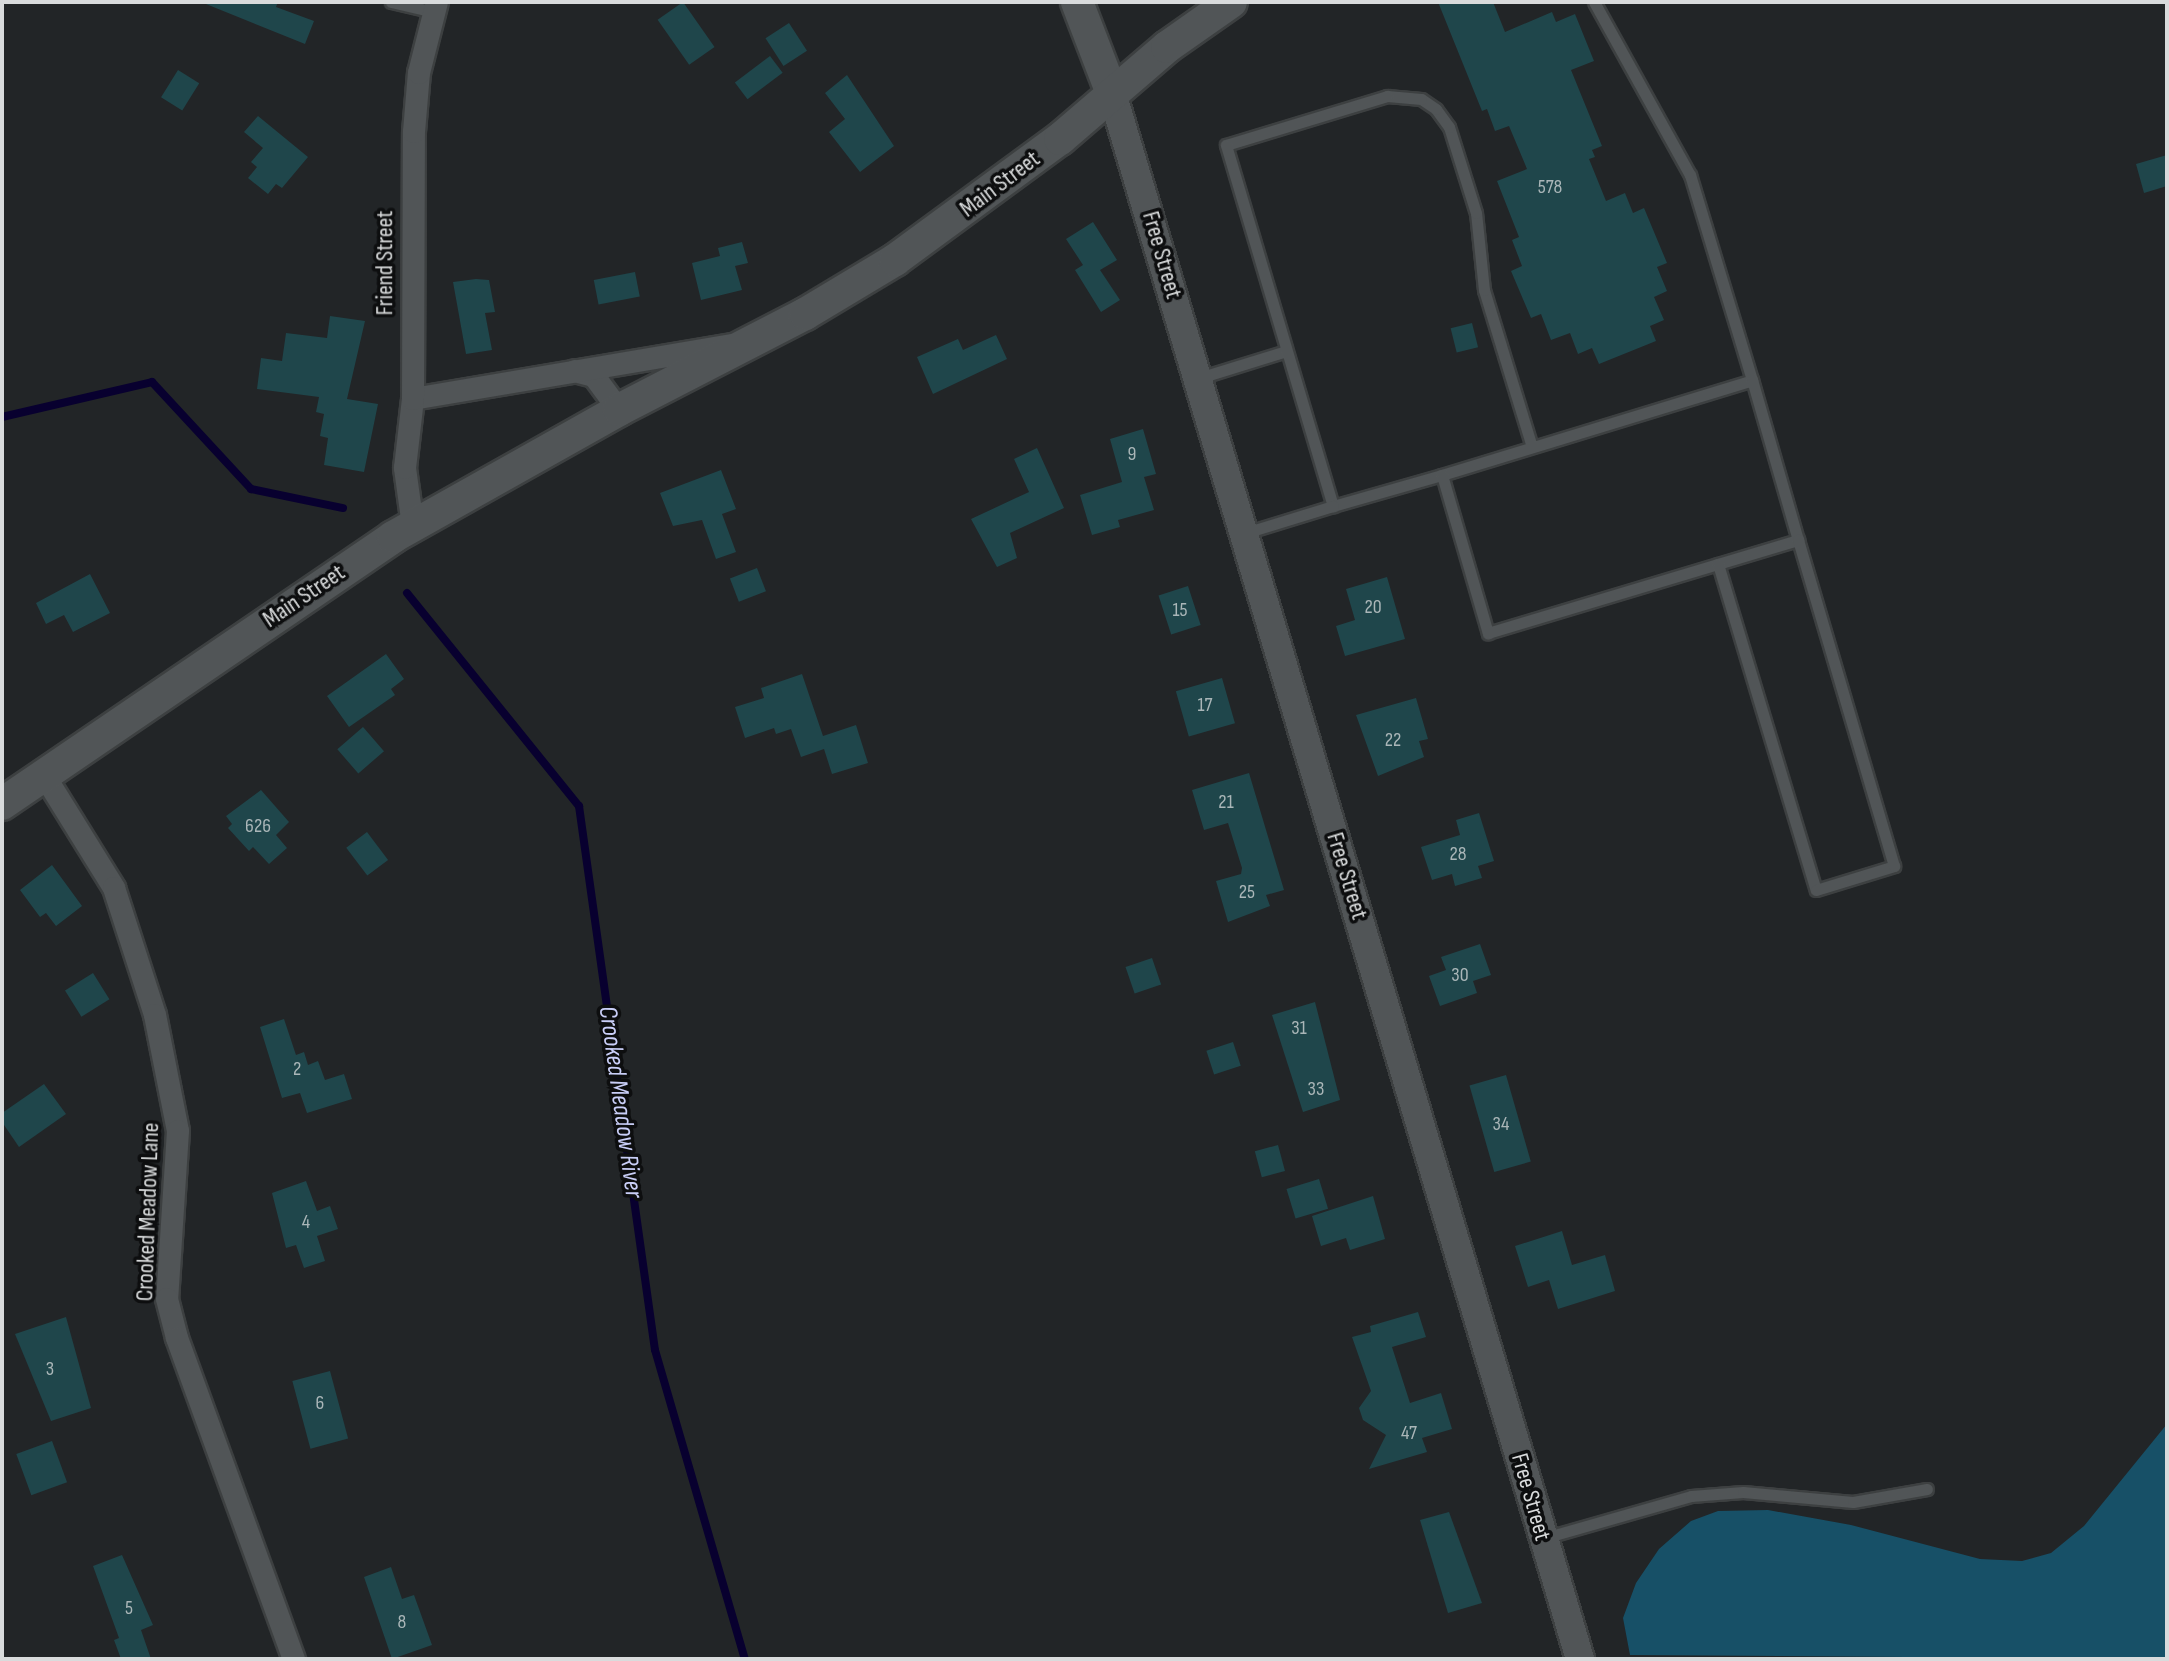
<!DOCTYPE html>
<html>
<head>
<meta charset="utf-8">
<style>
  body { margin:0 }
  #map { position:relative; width:2169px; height:1661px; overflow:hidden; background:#222527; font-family:"Sofia Sans Condensed",sans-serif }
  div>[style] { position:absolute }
  .green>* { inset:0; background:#175067 }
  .stream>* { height:8px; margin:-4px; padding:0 4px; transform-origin:4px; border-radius:4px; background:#08002f }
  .building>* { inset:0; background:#1f464b; transform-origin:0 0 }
  .roads { filter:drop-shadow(2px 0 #3d4041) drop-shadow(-2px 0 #3d4041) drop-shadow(0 2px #3d4041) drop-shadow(0 -2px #3d4041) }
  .service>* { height:11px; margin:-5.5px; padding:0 5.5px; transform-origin:5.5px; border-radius:5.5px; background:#515557 }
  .minor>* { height:22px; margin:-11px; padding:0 11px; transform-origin:11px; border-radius:11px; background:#515557 }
  .tertiary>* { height:28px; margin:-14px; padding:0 14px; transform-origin:14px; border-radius:14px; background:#515557 }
  .secondary>* { height:32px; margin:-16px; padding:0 16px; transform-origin:16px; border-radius:16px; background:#515557 }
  span { translate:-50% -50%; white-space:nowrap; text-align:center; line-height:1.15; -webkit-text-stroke:7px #0d0e0f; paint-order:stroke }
  .number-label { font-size:20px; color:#aab6b8 }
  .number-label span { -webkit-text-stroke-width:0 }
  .street-label { font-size:24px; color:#d9dbdc }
  .water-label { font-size:26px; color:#c9cef7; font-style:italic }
  .frame { position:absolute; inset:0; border:4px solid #d9dbdc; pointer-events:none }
</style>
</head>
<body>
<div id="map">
  <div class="green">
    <div style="clip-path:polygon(2167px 1424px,2167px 1659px,1630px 1655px,1623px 1618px,1636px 1583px,1659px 1549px,1691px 1521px,1718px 1511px,1768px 1510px,1851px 1525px,1980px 1559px,2022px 1561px,2051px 1553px,2084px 1526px)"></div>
  </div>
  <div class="stream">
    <div style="left:2px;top:417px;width:154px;rotate:-13.1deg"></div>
    <div style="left:152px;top:382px;width:146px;rotate:47.2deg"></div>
    <div style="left:251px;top:489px;width:94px;rotate:11.7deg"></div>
    <div style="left:407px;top:593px;width:274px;rotate:51.1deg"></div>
    <div style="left:579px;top:806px;width:549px;rotate:82.05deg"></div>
    <div style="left:655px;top:1350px;width:322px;rotate:73.8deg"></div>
  </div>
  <div class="building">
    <div style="clip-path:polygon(201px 2px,278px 2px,276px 7px,314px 21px,305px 44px)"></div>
    <div style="left:683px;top:2px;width:55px;height:31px;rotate:55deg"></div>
    <div style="clip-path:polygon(1438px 2px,1493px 2px,1505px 32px,1552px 12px,1556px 22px,1575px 14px,1594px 61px,1571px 70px,1602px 146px,1592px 150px,1595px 157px,1589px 159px,1606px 201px,1625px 193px,1633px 213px,1644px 208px,1667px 263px,1657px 267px,1667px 291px,1654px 297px,1664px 320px,1650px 326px,1656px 341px,1599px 364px,1592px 348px,1578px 354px,1570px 333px,1551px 340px,1541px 314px,1531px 318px,1511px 271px,1522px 266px,1512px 240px,1519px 237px,1497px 181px,1527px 169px,1509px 126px,1495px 131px,1487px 109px,1482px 111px)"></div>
    <div style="left:789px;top:23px;width:33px;height:28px;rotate:57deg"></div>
    <div style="left:770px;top:56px;width:21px;height:44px;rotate:53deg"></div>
    <div style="left:178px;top:70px;width:25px;height:32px;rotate:32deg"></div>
    <div style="clip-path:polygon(847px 75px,894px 146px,860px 172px,829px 132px,845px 119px,825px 93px)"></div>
    <div style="clip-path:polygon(258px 116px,308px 157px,282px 188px,276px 184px,268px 194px,248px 178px,257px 167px,251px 162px,263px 148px,244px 132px)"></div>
    <div style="clip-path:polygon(2167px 155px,2167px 186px,2144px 193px,2136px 164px)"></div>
    <div style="clip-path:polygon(1093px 222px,1117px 260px,1100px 270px,1120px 300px,1101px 312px,1075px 270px,1083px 265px,1066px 239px)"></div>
    <div style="clip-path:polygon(742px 242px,748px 263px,735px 266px,742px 290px,701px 300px,692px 263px,720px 256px,718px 248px)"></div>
    <div style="left:635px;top:272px;width:25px;height:42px;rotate:79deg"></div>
    <div style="clip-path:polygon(476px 279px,489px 280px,495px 312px,485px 313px,492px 350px,466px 354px,453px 282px)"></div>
    <div style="clip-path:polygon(330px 316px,365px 321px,347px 399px,378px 404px,364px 472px,324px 465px,328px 438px,320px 436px,324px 414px,316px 412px,319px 397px,257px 389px,261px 358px,282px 361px,286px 333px,327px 338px)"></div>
    <div style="left:1472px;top:323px;width:25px;height:22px;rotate:76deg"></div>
    <div style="clip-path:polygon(996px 335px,1007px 359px,933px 394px,917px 357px,958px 339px,963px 350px)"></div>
    <div style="clip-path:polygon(1143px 429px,1156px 474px,1144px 477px,1154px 510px,1118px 520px,1120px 527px,1092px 535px,1080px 495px,1122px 482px,1110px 439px)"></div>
    <div style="clip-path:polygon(1037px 448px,1064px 508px,1010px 533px,1017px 558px,997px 567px,971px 519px,1029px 492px,1014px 459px)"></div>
    <div style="clip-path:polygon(721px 470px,736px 509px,722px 514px,736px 552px,716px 559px,702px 520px,673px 526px,660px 493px)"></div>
    <div style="left:757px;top:568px;width:25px;height:29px;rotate:69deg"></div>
    <div style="clip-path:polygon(90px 574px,110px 613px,73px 632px,64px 615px,46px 624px,36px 603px)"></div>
    <div style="clip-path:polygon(1387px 577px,1405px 639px,1345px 656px,1336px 626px,1355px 620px,1346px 589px)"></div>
    <div style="left:1188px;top:586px;width:41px;height:31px;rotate:72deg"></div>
    <div style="clip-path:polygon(386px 654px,404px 679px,391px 689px,395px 695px,349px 727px,327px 696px)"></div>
    <div style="clip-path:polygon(802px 674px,823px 736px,856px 725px,868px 763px,832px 774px,824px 749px,801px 757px,791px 729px,776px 734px,774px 728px,745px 738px,735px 707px,764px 698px,761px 688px)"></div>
    <div style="left:1222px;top:678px;width:47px;height:48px;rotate:74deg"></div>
    <div style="clip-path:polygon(1416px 698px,1428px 739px,1419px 741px,1424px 757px,1378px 776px,1356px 715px)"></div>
    <div style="left:363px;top:727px;width:32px;height:34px;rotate:49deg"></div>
    <div style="clip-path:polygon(1249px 773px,1284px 890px,1266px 895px,1270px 906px,1228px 922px,1216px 881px,1241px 874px,1242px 868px,1228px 823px,1204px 830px,1192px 790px)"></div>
    <div style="clip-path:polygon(261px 790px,289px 822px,276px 835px,287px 848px,269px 864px,253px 847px,249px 851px,228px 828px,232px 824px,226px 816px)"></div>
    <div style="clip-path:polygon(1479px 813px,1494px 861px,1478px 866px,1482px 878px,1455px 886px,1452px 874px,1432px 880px,1421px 847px,1460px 835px,1456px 820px)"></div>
    <div style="left:367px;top:832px;width:35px;height:26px;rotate:53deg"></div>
    <div style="clip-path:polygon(52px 865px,82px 906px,56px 926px,46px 913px,40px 917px,20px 890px)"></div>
    <div style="clip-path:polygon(1480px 944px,1491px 975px,1473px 981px,1477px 993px,1440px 1006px,1429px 976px,1446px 970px,1441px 957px)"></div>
    <div style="left:1152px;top:958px;width:28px;height:28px;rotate:71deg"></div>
    <div style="left:93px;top:973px;width:31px;height:33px;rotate:58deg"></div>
    <div style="clip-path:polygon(1315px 1002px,1340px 1100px,1303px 1112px,1272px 1015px)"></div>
    <div style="clip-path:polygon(284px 1019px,296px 1055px,304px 1052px,308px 1065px,318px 1061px,325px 1080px,344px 1074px,352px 1099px,307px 1113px,300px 1093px,282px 1098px,260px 1027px)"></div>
    <div style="left:1233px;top:1042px;width:25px;height:28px;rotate:72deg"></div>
    <div style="left:1506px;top:1075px;width:90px;height:38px;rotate:74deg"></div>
    <div style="clip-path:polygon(44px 1084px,66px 1114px,19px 1147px,2px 1122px,2px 1113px)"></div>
    <div style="left:1278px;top:1145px;width:27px;height:24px;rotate:75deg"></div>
    <div style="left:1319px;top:1179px;width:31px;height:34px;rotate:73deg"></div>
    <div style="clip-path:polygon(306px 1181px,317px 1211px,330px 1206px,338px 1229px,317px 1236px,325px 1261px,304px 1268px,296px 1245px,286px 1248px,272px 1193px)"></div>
    <div style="clip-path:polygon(1373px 1196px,1385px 1239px,1350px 1250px,1346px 1238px,1321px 1246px,1312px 1216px)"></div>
    <div style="clip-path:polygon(1562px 1231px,1572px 1265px,1605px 1255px,1615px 1291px,1558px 1309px,1549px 1280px,1528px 1287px,1515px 1246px)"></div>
    <div style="clip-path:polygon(1418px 1312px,1426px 1337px,1392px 1347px,1410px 1403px,1441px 1393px,1452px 1429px,1422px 1438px,1427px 1452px,1369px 1469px,1386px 1435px,1363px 1420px,1359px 1408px,1371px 1391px,1352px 1337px,1371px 1332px,1370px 1326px)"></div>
    <div style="clip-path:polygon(66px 1317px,91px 1408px,51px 1421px,15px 1334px)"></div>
    <div style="left:330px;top:1371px;width:70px;height:39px;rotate:75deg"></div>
    <div style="left:52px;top:1441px;width:44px;height:38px;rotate:70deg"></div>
    <div style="clip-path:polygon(1449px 1512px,1482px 1603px,1448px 1613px,1420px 1520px)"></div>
    <div style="clip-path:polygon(122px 1555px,153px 1625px,141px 1630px,151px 1659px,121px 1659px,114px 1640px,119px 1638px,93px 1566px)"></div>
    <div style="clip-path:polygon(391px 1567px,402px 1599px,414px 1595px,432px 1645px,392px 1659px,364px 1577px)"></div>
  </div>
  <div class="roads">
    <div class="service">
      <div style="left:391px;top:2px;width:44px;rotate:13.1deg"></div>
      <div style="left:1199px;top:378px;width:91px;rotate:-17.2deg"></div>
      <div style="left:1532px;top:447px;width:164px;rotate:-107deg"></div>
      <div style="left:1484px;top:290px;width:77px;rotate:-95.9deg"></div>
      <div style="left:1476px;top:213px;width:90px;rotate:-107.4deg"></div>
      <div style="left:1449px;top:127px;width:22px;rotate:-126deg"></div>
      <div style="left:1436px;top:109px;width:18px;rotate:-146deg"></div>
      <div style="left:1421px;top:99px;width:34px;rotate:-175deg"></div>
      <div style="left:1387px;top:96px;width:168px;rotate:163.1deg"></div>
      <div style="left:1226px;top:145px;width:377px;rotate:73.5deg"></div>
      <div style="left:1333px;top:506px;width:113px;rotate:-15.9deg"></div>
      <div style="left:1442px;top:475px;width:324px;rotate:-17deg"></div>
      <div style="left:1752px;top:380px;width:214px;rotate:-106.8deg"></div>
      <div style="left:1690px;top:175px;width:198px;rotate:-119deg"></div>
      <div style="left:1442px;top:475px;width:165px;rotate:73.8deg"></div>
      <div style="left:1488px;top:633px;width:324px;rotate:-16.7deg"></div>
      <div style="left:1798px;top:540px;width:166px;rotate:-106deg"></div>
      <div style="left:1245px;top:533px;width:92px;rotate:-17.1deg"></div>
      <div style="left:1718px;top:564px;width:340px;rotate:73.3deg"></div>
      <div style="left:1816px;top:890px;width:82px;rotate:-17.1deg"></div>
      <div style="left:1894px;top:866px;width:340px;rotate:-106.4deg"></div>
      <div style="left:1544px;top:1538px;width:153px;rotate:-15.9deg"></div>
      <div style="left:1691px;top:1496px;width:52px;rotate:-4.4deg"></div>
      <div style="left:1743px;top:1492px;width:110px;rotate:5.2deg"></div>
      <div style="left:1853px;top:1502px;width:75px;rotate:-10deg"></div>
    </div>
    <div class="minor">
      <div style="left:575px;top:371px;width:20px;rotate:15deg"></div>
      <div style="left:594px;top:376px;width:42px;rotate:53.7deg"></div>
      <div style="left:413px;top:399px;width:323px;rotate:-9.6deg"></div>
      <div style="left:413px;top:526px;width:59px;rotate:-97.9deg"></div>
      <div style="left:405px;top:468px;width:69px;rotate:-83.4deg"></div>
      <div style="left:413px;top:399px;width:267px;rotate:-89.8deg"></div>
      <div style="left:414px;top:132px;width:59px;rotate:-85.2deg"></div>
      <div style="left:419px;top:73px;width:73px;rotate:-75.8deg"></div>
      <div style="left:44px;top:775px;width:133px;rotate:58.2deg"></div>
      <div style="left:114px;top:888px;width:133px;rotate:72.1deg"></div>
      <div style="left:155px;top:1015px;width:118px;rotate:78.8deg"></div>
      <div style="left:178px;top:1131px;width:168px;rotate:93.7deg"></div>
      <div style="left:167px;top:1299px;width:40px;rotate:75.6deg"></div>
      <div style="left:177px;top:1338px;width:342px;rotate:70deg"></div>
    </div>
    <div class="tertiary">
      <div style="left:1112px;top:93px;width:1634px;rotate:73.36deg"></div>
    </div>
    <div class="secondary">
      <div style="left:1077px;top:2px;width:97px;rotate:69deg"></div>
      <div style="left:2px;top:804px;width:473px;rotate:-34.3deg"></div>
      <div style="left:393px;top:537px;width:259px;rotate:-29.3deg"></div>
      <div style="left:619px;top:410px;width:209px;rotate:-27.3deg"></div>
      <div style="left:805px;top:314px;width:105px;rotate:-31deg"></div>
      <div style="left:895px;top:260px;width:205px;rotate:-36.3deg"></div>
      <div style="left:1060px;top:139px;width:141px;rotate:-40.7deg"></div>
      <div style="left:1167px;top:47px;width:78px;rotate:-35.1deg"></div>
    </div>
  </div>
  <div class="number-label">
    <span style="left:1550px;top:187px">578</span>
    <span style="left:1132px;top:454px">9</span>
    <span style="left:1373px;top:607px">20</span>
    <span style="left:1180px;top:610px">15</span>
    <span style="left:1205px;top:705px">17</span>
    <span style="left:1393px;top:740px">22</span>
    <span style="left:1226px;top:802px">21</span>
    <span style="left:258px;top:826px">626</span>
    <span style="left:1458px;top:854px">28</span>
    <span style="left:1247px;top:892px">25</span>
    <span style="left:1460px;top:975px">30</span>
    <span style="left:1299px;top:1028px">31</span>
    <span style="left:297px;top:1069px">2</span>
    <span style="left:1316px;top:1089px">33</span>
    <span style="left:1501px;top:1124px">34</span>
    <span style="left:306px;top:1222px">4</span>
    <span style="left:50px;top:1369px">3</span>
    <span style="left:320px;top:1403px">6</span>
    <span style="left:1409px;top:1433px">47</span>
    <span style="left:129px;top:1608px">5</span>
    <span style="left:402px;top:1622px">8</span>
  </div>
  <div class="street-label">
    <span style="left:1000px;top:184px;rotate:-37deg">Main Street</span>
    <span style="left:1162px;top:255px;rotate:74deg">Free Street</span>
    <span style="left:385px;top:263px;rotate:-90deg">Friend Street</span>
    <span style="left:304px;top:596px;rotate:-34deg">Main Street</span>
    <span style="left:1347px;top:876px;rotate:73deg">Free Street</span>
    <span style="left:148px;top:1212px;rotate:-88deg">Crooked Meadow Lane</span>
    <span style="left:1531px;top:1497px;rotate:74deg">Free Street</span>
  </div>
  <div class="water-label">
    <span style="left:620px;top:1102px;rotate:82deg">Crooked Meadow River</span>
  </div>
  <div class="frame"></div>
</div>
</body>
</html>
